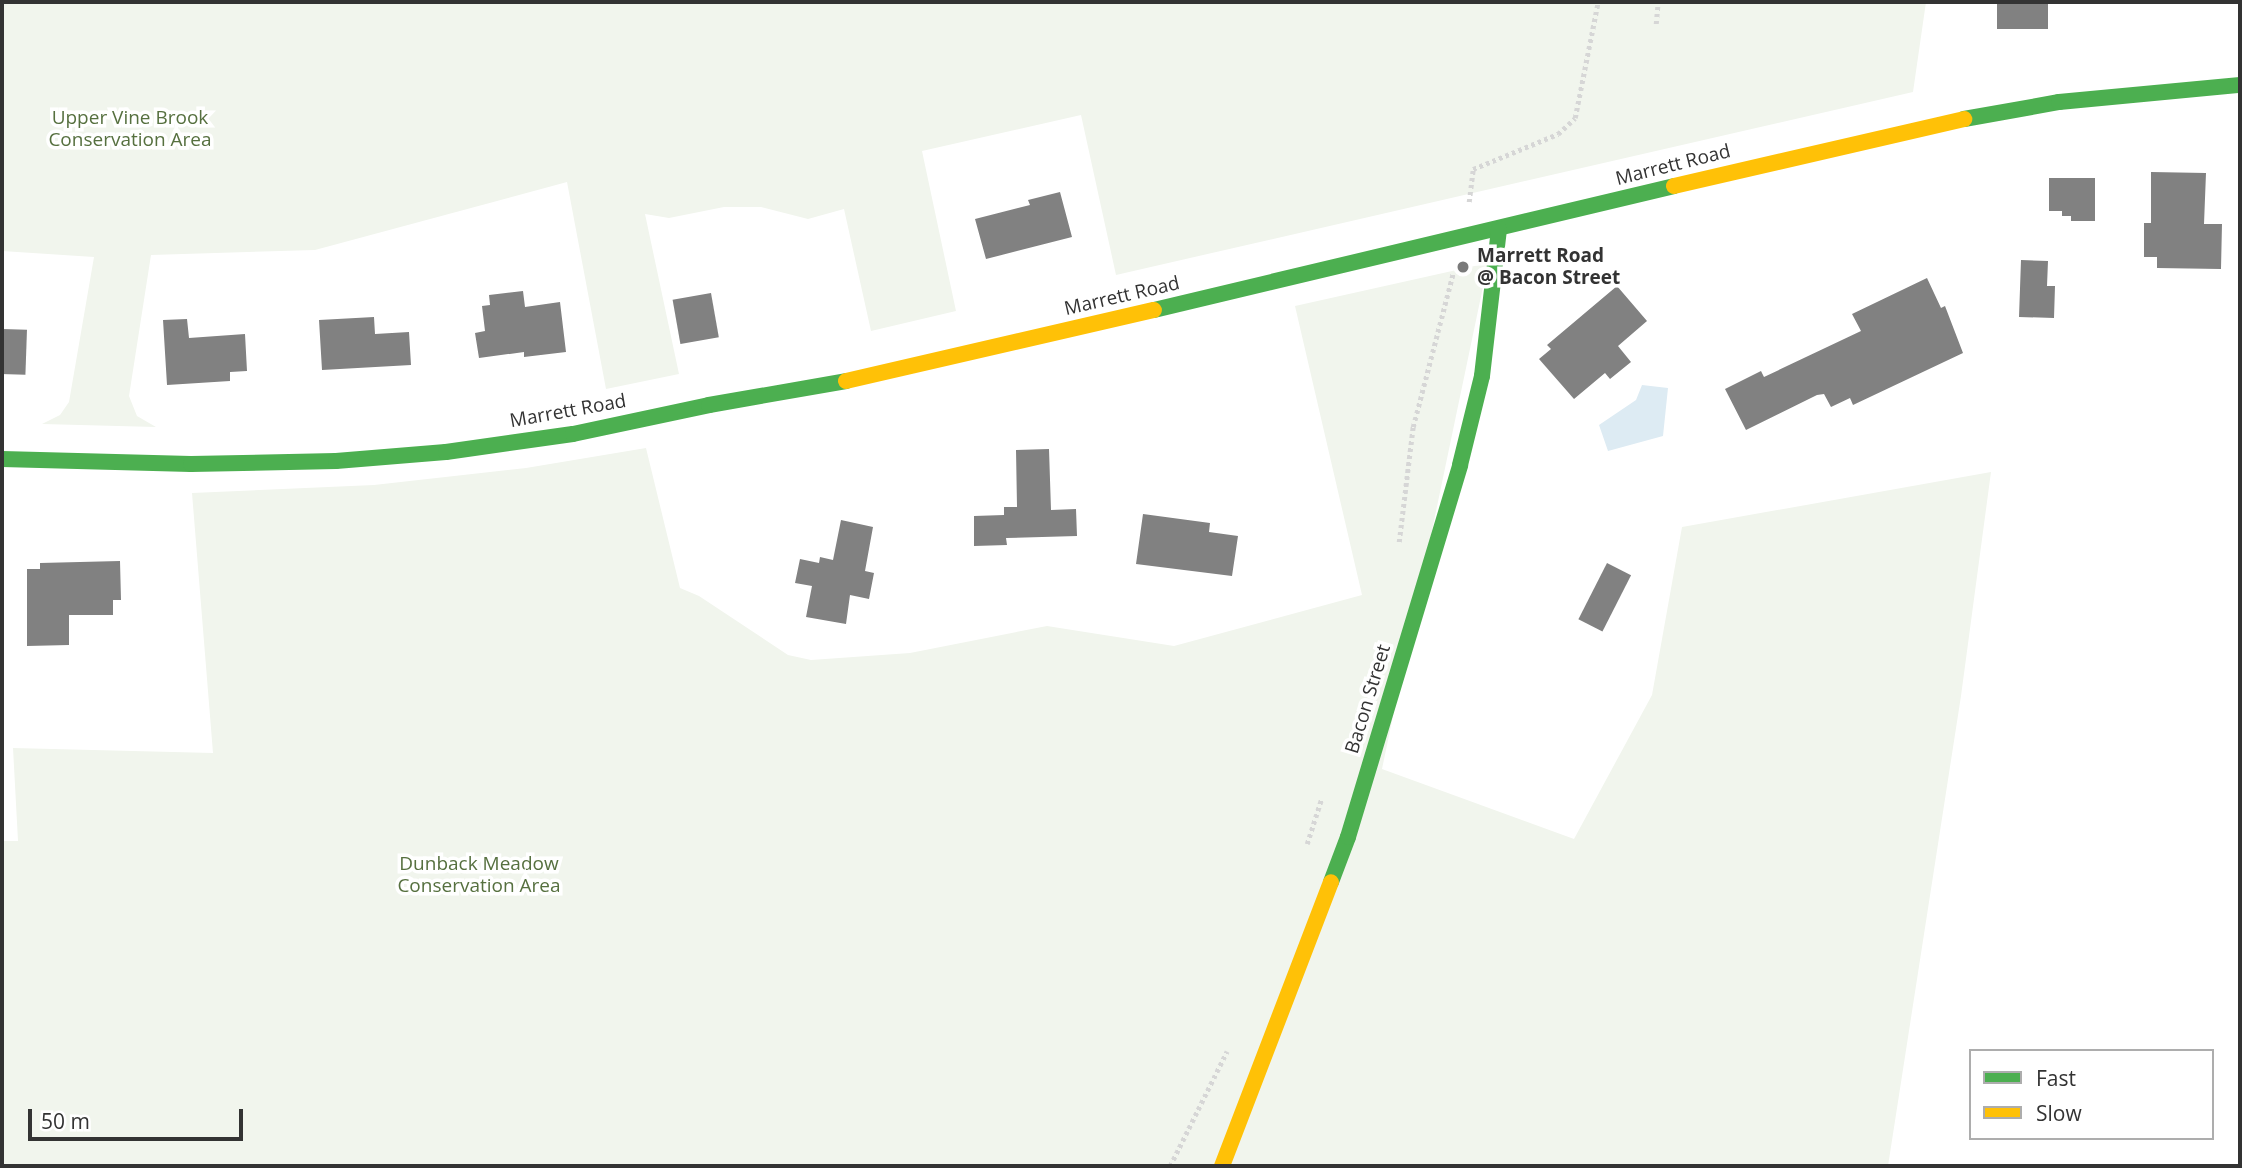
<!DOCTYPE html>
<html>
<head>
<meta charset="utf-8">
<style>
  body { margin:0 }
  #map { position:relative; width:2242px; height:1168px; overflow:hidden; background:#fff; font-family:"Open Sans",sans-serif }
  div>[style] { position:absolute }
  .green>* { inset:0; background:#f1f5ed }
  .water>* { inset:0; background:#ddebf3 }
  .building>* { inset:0; background:#818181; transform-origin:0 0 }
  .path>* { height:4.5px; margin-top:-2.25px; transform-origin:0; background:repeating-linear-gradient(90deg,#d6d6d6 0 3.5px,transparent 0 7px) }
  .fast>* { height:16px; margin:-8px; padding:0 8px; transform-origin:8px; border-radius:8px; background:#4caf50 }
  .slow>* { height:16px; margin:-8px; padding:0 8px; transform-origin:8px; border-radius:8px; background:#ffc107 }
  .dots>* { width:19px; height:19px; translate:-50% -50%; box-sizing:border-box; border:4px solid #fff; border-radius:50% }
  span { translate:-50% -50%; white-space:nowrap; text-align:center; line-height:1.15; -webkit-text-stroke:7px #fff; paint-order:stroke }
  .park-label { font-size:19px; color:#56703f }
  .street-label { font-size:19px; color:#333 }
  .poi-label { font-size:19px; color:#333; font-weight:700 }
  .left { translate:0 -50%; text-align:left }
  .frame { position:absolute; inset:0; border:4px solid #333; pointer-events:none }
  .legend { position:absolute; left:1969px; top:1049px; width:245px; height:91px; box-sizing:border-box; background:#fff; border:2px solid #adadad; margin:0; padding:9px 12px; list-style:none; font-size:21px; color:#333 }
  .legend li { display:flex; align-items:center; gap:14px; height:35px }
  .legend b { width:35px; border:2px solid #adadad }
  .scale { position:absolute; left:28px; top:1109px; width:215px; height:32px; box-sizing:border-box; border:4px solid #333; border-top:0; padding-left:9px; font-size:21px; line-height:24px; white-space:nowrap; color:#333; -webkit-text-stroke:5px #fff; paint-order:stroke }
</style>
</head>
<body>
<div id="map">
  <div class="green">
    <div style="clip-path:polygon(2px 2px,1926px 2px,1913px 92px,1116px 275px,1081px 115px,922px 151px,956px 311px,871px 331px,844px 209px,808px 219px,761px 207px,724px 207px,669px 218px,645px 214px,679px 374px,606px 389px,567px 182px,315px 250px,151px 255px,129px 396px,137px 416px,156px 427px,42px 424px,60px 415px,69px 402px,94px 257px,2px 251px)"></div>
    <div style="clip-path:polygon(1488px 263px,1382px 769px,1574px 839px,1652px 695px,1682px 527px,1991px 472px,1961px 696px,1888px 1166px,2px 1166px,2px 841px,18px 841px,13px 748px,213px 753px,192px 493px,374px 485px,526px 468px,646px 448px,680px 588px,699px 596px,788px 655px,811px 660px,910px 653px,1047px 626px,1174px 646px,1362px 595px,1295px 306px)"></div>
  </div>
  <div class="water">
    <div style="clip-path:polygon(1642px 385px,1668px 388px,1663px 436px,1608px 451px,1599px 425px,1636px 400px)"></div>
  </div>
  <div class="building">
    <div style="left:1997px;top:2px;width:51px;height:27px"></div>
    <div style="clip-path:polygon(2151px 172px,2206px 173px,2204px 224px,2222px 224px,2221px 269px,2157px 268px,2157px 257px,2144px 257px,2144px 223px,2151px 223px)"></div>
    <div style="clip-path:polygon(2049px 178px,2095px 178px,2095px 221px,2071px 221px,2071px 216px,2062px 216px,2062px 211px,2049px 211px)"></div>
    <div style="clip-path:polygon(1060px 192px,1072px 237px,986px 259px,975px 219px,1030px 205px,1028px 200px)"></div>
    <div style="clip-path:polygon(2021px 260px,2048px 261px,2047px 286px,2055px 286px,2054px 318px,2019px 317px)"></div>
    <div style="clip-path:polygon(1927px 278px,1941px 308px,1945px 306px,1963px 353px,1853px 405px,1850px 398px,1831px 407px,1824px 394px,1817px 395px,1746px 430px,1725px 389px,1761px 371px,1764px 377px,1861px 331px,1852px 314px)"></div>
    <div style="clip-path:polygon(1617px 286px,1647px 321px,1618px 346px,1631px 362px,1610px 379px,1605px 373px,1574px 399px,1539px 359px,1551px 349px,1547px 345px)"></div>
    <div style="clip-path:polygon(523px 291px,525px 307px,560px 302px,566px 352px,524px 357px,524px 352px,479px 358px,475px 333px,485px 331px,482px 306px,490px 305px,489px 295px)"></div>
    <div style="left:711px;top:293px;width:45px;height:39px;rotate:80deg"></div>
    <div style="clip-path:polygon(374px 317px,375px 334px,409px 332px,411px 365px,322px 370px,319px 320px)"></div>
    <div style="clip-path:polygon(187px 319px,189px 338px,245px 334px,247px 371px,230px 372px,230px 381px,167px 385px,163px 320px)"></div>
    <div style="left:2px;top:329px;width:25px;height:45px;rotate:2deg"></div>
    <div style="clip-path:polygon(1049px 449px,1051px 510px,1076px 509px,1077px 536px,1006px 538px,1007px 545px,974px 546px,974px 516px,1004px 515px,1004px 507px,1017px 507px,1016px 450px)"></div>
    <div style="clip-path:polygon(1143px 514px,1210px 523px,1209px 532px,1238px 536px,1232px 576px,1136px 564px)"></div>
    <div style="clip-path:polygon(841px 520px,873px 527px,865px 571px,874px 573px,869px 599px,850px 595px,846px 624px,806px 617px,812px 586px,795px 583px,800px 559px,819px 563px,820px 557px,833px 560px)"></div>
    <div style="clip-path:polygon(120px 561px,121px 600px,113px 600px,113px 615px,69px 615px,69px 645px,27px 646px,27px 569px,40px 569px,40px 563px)"></div>
    <div style="left:1607px;top:563px;width:27px;height:63px;rotate:27deg"></div>
  </div>
  <div class="path">
    <div style="left:1656px;top:24px;width:22px;rotate:-85deg"></div>
    <div style="left:1469px;top:202px;width:33px;rotate:-83deg"></div>
    <div style="left:1473px;top:169px;width:92px;rotate:-22.4deg"></div>
    <div style="left:1558px;top:134px;width:23px;rotate:-43deg"></div>
    <div style="left:1575px;top:118px;width:118px;rotate:-78.8deg"></div>
    <div style="left:1399px;top:542px;width:116px;rotate:-83.1deg"></div>
    <div style="left:1413px;top:427px;width:159px;rotate:-75.4deg"></div>
    <div style="left:1307px;top:844px;width:46px;rotate:-72.3deg"></div>
    <div style="left:1170px;top:1166px;width:128px;rotate:-63.6deg"></div>
  </div>
  <div class="fast">
    <div style="left:1964px;top:119px;width:97px;rotate:-10.1deg"></div>
    <div style="left:2059px;top:102px;width:182px;rotate:-5.4deg"></div>
    <div style="left:1154px;top:310px;width:535px;rotate:-13.41deg"></div>
    <div style="left:2px;top:459px;width:189px;rotate:1.5deg"></div>
    <div style="left:191px;top:464px;width:145px;rotate:-1.2deg"></div>
    <div style="left:336px;top:461px;width:110px;rotate:-4.7deg"></div>
    <div style="left:446px;top:452px;width:128px;rotate:-8.1deg"></div>
    <div style="left:573px;top:434px;width:139px;rotate:-12deg"></div>
    <div style="left:709px;top:405px;width:139px;rotate:-9.9deg"></div>
    <div style="left:1331px;top:882px;width:48px;rotate:-69.3deg"></div>
    <div style="left:1348px;top:837px;width:388px;rotate:-73.2deg"></div>
    <div style="left:1460px;top:465px;width:92px;rotate:-76.1deg"></div>
    <div style="left:1482px;top:376px;width:148px;rotate:-83.4deg"></div>
  </div>
  <div class="slow">
    <div style="left:1674px;top:186px;width:298px;rotate:-13deg"></div>
    <div style="left:846px;top:381px;width:316px;rotate:-13deg"></div>
    <div style="left:1222px;top:1166px;width:304px;rotate:-69deg"></div>
  </div>
  <div class="dots">
    <div style="left:1463px;top:267px;background:#7a7a7a"></div>
  </div>
  <div class="park-label">
    <span style="left:130px;top:129px">Upper Vine Brook<br>Conservation Area</span>
    <span style="left:479px;top:875px">Dunback Meadow<br>Conservation Area</span>
  </div>
  <div class="street-label">
    <span style="left:1673px;top:165px;rotate:-14deg">Marrett Road</span>
    <span style="left:1122px;top:296px;rotate:-13deg">Marrett Road</span>
    <span style="left:568px;top:411px;rotate:-10deg">Marrett Road</span>
    <span style="left:1368px;top:699px;rotate:-73deg">Bacon Street</span>
  </div>
  <div class="poi-label">
    <span class="left" style="left:1477px;top:267px">Marrett Road<br>@ Bacon Street</span>
  </div>
  <div class="frame"></div>
  <ul class="legend">
  <li><b style="height:9px;background:#4caf50"></b>Fast</li>
  <li><b style="height:9px;background:#ffc107"></b>Slow</li>
  </ul>
  <div class="scale">50 m</div>
</div>
</body>
</html>
